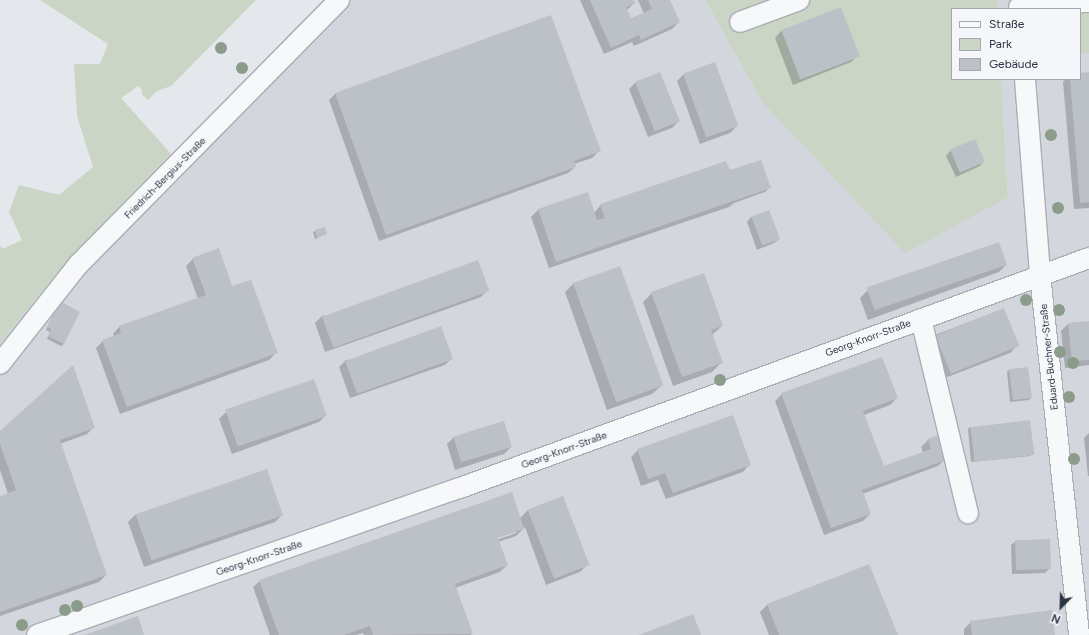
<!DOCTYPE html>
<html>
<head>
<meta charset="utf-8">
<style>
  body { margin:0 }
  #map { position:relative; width:1089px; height:635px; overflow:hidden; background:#e4e7eb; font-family:Figtree,sans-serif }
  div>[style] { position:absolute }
  .built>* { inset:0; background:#d3d6dd; transform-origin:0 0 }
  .green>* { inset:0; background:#cad5c6 }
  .shadow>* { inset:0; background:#0003 }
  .building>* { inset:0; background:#bcc1c8; transform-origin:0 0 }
  .roads { filter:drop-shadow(1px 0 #a9aeb5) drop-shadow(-1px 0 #a9aeb5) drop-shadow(0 1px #a9aeb5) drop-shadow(0 -1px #a9aeb5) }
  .minor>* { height:20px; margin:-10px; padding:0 10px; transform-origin:10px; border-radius:10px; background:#f7f8fa }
  .trees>* { width:12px; height:12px; margin:-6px; border-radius:50%; background:#8b9c8a }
  span { translate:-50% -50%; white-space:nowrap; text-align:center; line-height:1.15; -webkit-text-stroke:3.5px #f4f6f9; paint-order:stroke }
  .street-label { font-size:10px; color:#2c3543 }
  .legend { position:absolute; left:951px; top:8px; width:130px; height:72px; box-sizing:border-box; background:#f4f6f9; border:1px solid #a4a9b0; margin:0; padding:5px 7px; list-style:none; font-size:12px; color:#2c3543 }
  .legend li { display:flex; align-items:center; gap:8px; height:20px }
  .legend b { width:20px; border:1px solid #a4a9b0 }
  .north { position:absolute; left:1041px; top:587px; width:40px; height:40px; -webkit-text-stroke:3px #f4f6f9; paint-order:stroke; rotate:203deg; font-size:11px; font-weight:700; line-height:16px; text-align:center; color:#2c3543 }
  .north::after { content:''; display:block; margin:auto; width:14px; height:18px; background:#2c3543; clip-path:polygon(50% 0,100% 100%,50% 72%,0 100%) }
</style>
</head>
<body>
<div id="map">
  <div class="built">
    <div style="clip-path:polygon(323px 0,705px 0,762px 102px,1008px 197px,1001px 79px,1080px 79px,1080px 53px,1089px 53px,1089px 635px,0 635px,0 343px,69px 258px)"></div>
    <div style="left:997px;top:0;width:32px;height:9px"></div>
  </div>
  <div class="green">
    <div style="clip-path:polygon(40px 0,256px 0,171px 86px,157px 91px,148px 100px,142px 95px,142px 90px,138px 86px,121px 98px,171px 154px,69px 258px,0 343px,0 245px,2px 249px,22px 240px,9px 212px,19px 185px,59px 195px,93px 167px,77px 116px,74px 64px,100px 64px,108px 44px)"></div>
    <div style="clip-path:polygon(705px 0,997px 0,997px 9px,952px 9px,952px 79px,1001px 79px,1008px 197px,905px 253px,762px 102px)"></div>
    <div style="clip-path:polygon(1089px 0,1089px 53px,1080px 53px,1080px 9px)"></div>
  </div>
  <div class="shadow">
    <div style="clip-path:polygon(580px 0,632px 0,634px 3px,627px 10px,631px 20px,644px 14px,638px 0,669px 0,679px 22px,672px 29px,634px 46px,632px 42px,604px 54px)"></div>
    <div style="clip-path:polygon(840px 9px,858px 55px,851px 62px,793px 85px,775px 38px,781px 31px)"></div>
    <div style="clip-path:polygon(1089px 73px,1089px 208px,1074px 209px,1063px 82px,1066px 79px,1080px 79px,1080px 74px)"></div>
    <div style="clip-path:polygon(684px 74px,737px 126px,730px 133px,700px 144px,677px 81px)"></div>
    <div style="clip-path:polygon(636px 82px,679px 121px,672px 128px,648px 137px,629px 89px)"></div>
    <div style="clip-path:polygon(336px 93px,599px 151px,592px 158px,574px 164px,575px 167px,568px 173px,379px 241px,329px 100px)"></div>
    <div style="clip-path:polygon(975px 140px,984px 161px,980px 166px,956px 177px,946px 156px,950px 151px)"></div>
    <div style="clip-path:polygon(729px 172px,770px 187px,765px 192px,734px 203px,729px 207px,549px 268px,531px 217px,538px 210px,587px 193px,594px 213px,601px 205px)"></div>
    <div style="clip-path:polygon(769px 211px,779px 239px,774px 243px,757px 250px,747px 222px,751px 217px)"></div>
    <div style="clip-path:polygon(324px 228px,326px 234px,315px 239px,313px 232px)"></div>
    <div style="clip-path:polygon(998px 243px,1006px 265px,999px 272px,868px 320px,860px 298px,867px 291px)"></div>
    <div style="clip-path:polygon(193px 259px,232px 287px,276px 353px,269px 360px,120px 414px,96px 348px,103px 341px,114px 337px,113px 334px,119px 327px,198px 299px,186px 266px)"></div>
    <div style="clip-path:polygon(574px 283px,662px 385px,652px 394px,607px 410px,565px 292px)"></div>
    <div style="clip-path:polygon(488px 290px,481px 297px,325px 352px,315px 323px,322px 316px)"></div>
    <div style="clip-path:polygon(652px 293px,722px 326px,712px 335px,722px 362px,712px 372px,673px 386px,643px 302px)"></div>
    <div style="clip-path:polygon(58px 305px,64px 344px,61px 346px,47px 339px,50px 332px,46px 330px)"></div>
    <div style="clip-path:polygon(1003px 309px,1017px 346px,1010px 353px,942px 379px,935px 335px)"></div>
    <div style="clip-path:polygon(1089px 322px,1089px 365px,1065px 368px,1061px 331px,1068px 324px)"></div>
    <div style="clip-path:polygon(452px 358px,445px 365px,350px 398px,339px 367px,346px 360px)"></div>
    <div style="clip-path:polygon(1009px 370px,1031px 398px,1029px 400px,1010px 402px,1007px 372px)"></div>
    <div style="clip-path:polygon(782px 394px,897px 398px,890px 405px,864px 415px,883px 467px,923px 453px,921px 447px,928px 440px,941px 435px,945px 459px,938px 466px,862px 494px,870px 514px,863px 521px,824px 535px,775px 401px)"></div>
    <div style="clip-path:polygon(226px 412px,326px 415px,319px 422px,232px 454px,219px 419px)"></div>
    <div style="clip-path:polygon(94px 427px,87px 434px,60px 444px,106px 575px,99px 582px,0 616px,0 497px,8px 494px,0 470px,0 433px)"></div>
    <div style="clip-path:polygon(970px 427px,1032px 454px,1030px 456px,971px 462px,968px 429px)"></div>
    <div style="clip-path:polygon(1089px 433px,1089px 476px,1088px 476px,1084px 438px)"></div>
    <div style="clip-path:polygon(454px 437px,511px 447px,504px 454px,455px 470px,447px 444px)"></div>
    <div style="clip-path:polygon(638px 450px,749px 465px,743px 472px,666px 499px,658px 480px,641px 486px,631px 457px)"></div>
    <div style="clip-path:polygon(evenodd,528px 510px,587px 565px,580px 572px,546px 585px,525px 527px,516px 536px,498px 542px,507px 565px,500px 572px,455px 588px,472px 634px,470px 635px,364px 635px,363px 633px,356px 635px,270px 635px,253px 587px,260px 581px,520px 518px,528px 510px,516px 531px,516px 533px,494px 541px,493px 539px,516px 531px)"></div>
    <div style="clip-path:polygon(135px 515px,282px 515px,275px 522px,144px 567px,128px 522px)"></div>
    <div style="clip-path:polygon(1016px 541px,1050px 568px,1045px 573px,1012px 574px,1011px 545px)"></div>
    <div style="clip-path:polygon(869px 565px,897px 635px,769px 635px,760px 612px,767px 605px)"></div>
    <div style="clip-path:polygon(971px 622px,1054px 635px,964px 635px,964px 629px)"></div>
  </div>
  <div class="building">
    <div style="clip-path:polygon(590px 0,634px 0,635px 3px,626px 7px,631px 18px,652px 9px,648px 0,670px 0,680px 22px,641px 40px,639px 35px,611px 48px)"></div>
    <div style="left:841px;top:7px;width:53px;height:64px;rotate:69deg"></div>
    <div style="clip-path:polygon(551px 15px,601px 151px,574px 161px,576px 167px,386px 235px,335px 93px)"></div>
    <div style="left:715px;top:62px;width:68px;height:34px;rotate:70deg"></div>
    <div style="left:660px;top:72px;width:53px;height:27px;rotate:68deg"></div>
    <div style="clip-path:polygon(1089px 72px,1089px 202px,1080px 203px,1070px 79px,1080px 79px,1080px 73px)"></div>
    <div style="left:975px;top:139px;width:25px;height:27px;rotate:67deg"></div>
    <div style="clip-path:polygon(761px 160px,771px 188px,556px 262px,538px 209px,588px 192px,597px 220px,605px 218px,600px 204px,726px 161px,730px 170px)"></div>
    <div style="left:769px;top:210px;width:31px;height:19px;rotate:69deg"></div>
    <div style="clip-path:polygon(325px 227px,327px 234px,317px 238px,315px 230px)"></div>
    <div style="left:999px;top:242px;width:24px;height:140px;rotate:71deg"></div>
    <div style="clip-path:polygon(219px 248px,232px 286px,251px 280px,278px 353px,127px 407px,102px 340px,121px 333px,119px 326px,206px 295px,192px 258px)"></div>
    <div style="left:478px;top:260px;width:33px;height:166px;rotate:70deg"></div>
    <div style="left:620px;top:266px;width:127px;height:50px;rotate:70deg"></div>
    <div style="clip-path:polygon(704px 273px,723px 326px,711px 330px,723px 363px,682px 377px,651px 292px)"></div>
    <div style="clip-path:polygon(60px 301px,80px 312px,64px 344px,48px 336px,51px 329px,47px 327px)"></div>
    <div style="left:1004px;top:308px;width:41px;height:74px;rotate:68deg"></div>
    <div style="clip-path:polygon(1089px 321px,1089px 360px,1072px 361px,1068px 323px)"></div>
    <div style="left:441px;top:326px;width:35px;height:102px;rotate:70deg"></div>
    <div style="clip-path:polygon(882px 357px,898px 398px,863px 411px,884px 466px,931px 449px,928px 439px,941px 434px,946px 460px,862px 490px,871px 514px,831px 528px,781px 393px)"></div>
    <div style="clip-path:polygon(73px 365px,95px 428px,60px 440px,107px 575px,0 612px,0 496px,16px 490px,0 444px,0 431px)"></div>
    <div style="left:1028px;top:367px;width:31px;height:19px;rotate:83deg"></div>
    <div style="left:314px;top:379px;width:39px;height:94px;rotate:71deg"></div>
    <div style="clip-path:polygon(733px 415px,751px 465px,673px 493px,665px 473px,648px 479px,637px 449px)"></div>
    <div style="left:1030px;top:420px;width:35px;height:60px;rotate:83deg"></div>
    <div style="left:504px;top:421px;width:27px;height:53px;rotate:73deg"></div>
    <div style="left:267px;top:469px;width:49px;height:139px;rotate:71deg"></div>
    <div style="clip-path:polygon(512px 492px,524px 529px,498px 538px,508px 565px,455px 584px,473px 634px,373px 635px,370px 626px,344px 635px,279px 635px,259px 580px)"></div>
    <div style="left:563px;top:496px;width:74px;height:38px;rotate:69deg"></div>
    <div style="left:1050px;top:539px;width:30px;height:35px;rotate:88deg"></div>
    <div style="clip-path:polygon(869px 564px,898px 635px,779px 635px,767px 604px)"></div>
    <div style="clip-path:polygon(1052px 610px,1055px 635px,972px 635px,970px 621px)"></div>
    <div style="clip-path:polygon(693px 614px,701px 635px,639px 635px)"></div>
    <div style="clip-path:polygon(138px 616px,144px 635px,84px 635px)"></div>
  </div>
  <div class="roads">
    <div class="minor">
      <div style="left:1019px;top:7px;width:70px;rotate:-4.1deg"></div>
      <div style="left:740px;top:22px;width:63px;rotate:-20.4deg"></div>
      <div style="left:1025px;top:79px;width:197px;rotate:85.6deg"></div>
      <div style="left:1040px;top:275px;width:362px;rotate:83.8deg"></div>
      <div style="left:921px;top:319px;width:200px;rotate:76.4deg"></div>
      <div style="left:0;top:364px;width:126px;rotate:-51.8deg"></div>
      <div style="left:78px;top:265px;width:372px;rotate:-45.4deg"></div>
      <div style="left:37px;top:635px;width:448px;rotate:-19.2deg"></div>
      <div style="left:460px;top:488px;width:670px;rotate:-20.09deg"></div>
    </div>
  </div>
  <div class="trees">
    <div style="left:221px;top:48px"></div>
    <div style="left:242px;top:68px"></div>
    <div style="left:1051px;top:135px"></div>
    <div style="left:1058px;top:208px"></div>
    <div style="left:1026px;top:300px"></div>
    <div style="left:1059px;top:310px"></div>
    <div style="left:1060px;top:352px"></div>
    <div style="left:1073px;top:363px"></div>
    <div style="left:720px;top:380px"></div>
    <div style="left:1069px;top:397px"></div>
    <div style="left:1074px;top:459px"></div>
    <div style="left:77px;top:606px"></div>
    <div style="left:65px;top:610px"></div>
    <div style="left:22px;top:625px"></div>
  </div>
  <div class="street-label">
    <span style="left:165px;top:178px;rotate:-45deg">Friedrich-Bergius-Straße</span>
    <span style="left:868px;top:338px;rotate:-20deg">Georg-Knorr-Straße</span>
    <span style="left:1049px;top:357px;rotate:-96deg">Eduard-Buchner-Straße</span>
    <span style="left:564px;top:450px;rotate:-20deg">Georg-Knorr-Straße</span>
    <span style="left:259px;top:558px;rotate:-19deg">Georg-Knorr-Straße</span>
  </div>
  <ul class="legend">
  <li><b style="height:5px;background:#f7f8fa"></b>Straße</li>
  <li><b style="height:11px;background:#cad5c6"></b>Park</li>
  <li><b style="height:11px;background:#bcc1c8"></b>Gebäude</li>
  </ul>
  <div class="north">N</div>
</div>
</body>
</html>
